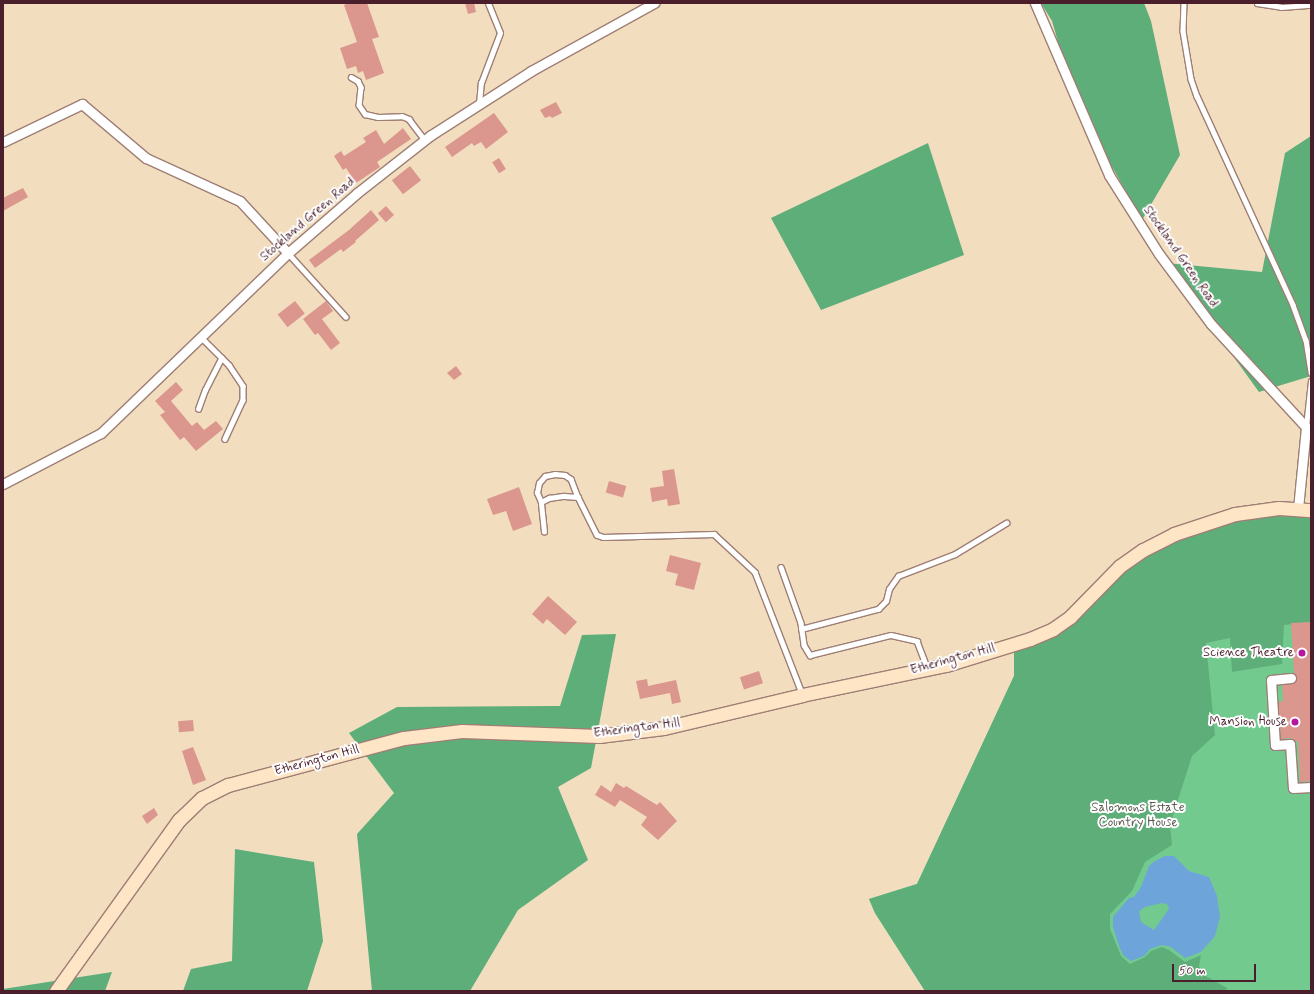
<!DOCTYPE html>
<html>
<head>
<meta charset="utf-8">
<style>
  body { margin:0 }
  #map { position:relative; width:1314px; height:994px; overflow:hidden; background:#f2ddbf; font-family:Mynerve,sans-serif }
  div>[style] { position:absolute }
  .green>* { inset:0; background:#73ca8f }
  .forest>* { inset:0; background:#5eae7a }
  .water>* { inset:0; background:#6da5db }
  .building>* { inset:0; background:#db968e; transform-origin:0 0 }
  .roads { filter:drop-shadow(1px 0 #9e7e75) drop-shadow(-1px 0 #9e7e75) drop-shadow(0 1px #9e7e75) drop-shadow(0 -1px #9e7e75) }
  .lane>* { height:4.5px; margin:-2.25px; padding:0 2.25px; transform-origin:2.25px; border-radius:2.25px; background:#fff }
  .street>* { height:9px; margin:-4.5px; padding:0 4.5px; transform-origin:4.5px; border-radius:4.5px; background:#fff }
  .secondary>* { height:13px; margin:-6.5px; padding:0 6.5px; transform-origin:6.5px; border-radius:6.5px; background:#fde5c5 }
  .dots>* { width:11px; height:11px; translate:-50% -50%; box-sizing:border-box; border:2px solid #fff; border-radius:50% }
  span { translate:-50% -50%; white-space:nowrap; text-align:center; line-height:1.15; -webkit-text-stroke:4px #fff; paint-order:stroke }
  .street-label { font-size:13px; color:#4a1f2b }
  .poi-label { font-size:13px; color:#4a1f2b }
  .right { translate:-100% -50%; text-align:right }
  .park-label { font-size:13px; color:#585b4e }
  .frame { position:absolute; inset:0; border:4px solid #4a1f2b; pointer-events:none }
  .scale { position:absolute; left:1172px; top:964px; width:84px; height:18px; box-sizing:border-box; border:2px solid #4a1f2b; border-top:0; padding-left:5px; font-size:12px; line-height:14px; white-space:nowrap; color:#4a1f2b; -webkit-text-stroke:3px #fff; paint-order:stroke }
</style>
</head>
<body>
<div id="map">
  <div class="green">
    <div style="clip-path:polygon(1272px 516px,1311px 517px,1311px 991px,925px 991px,875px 913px,869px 899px,917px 884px,1014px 676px,1014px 650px,1245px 518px)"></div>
  </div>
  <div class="forest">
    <div style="clip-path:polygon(1041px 3px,1144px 3px,1151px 21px,1180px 155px,1142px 220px,1075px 101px,1052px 21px)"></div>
    <div style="clip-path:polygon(1311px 136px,1311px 376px,1259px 392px,1166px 263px,1262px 272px,1285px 153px)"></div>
    <div style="clip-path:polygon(928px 143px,964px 255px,821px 310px,771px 218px)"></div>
    <div style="clip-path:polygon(1272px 516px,1311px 517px,1311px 622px,1284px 625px,1282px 664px,1232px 672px,1230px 638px,1206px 643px,1215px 735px,1192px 756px,1170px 825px,1172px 845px,1145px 862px,1132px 891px,1110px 914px,1110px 929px,1121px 956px,1130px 964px,1145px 957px,1151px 951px,1162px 947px,1169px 950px,1185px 962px,1201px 955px,1199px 966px,1204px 975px,1227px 988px,1226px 991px,925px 991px,875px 913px,869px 899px,917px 884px,1014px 676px,1014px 650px,1116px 579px,1136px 561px,1164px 545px,1178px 539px,1245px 518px)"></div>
    <div style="clip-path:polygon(616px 634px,591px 768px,558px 787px,588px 860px,518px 910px,470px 991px,372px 991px,357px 834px,394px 793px,349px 733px,397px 707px,560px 706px,582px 635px)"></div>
    <div style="clip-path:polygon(235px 849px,314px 862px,323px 941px,307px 991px,183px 991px,191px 969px,232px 961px)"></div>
    <div style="clip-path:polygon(112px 972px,105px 991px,3px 991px,3px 989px)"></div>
  </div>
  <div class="water">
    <div style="clip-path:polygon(evenodd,1165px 856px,1174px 856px,1189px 871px,1209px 877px,1217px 896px,1220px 917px,1215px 936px,1201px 952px,1185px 958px,1171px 947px,1162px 945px,1150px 949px,1144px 956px,1131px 961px,1123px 955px,1119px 946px,1113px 927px,1113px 917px,1129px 898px,1134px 897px,1141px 887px,1149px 866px,1155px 861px,1165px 856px,1162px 903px,1167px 904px,1169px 909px,1154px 930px,1141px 922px,1139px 911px,1145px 907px,1162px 903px)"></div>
  </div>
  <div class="building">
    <div style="clip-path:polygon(349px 3px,367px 3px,379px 37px,372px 39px,384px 73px,366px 80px,363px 71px,358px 73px,356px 66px,347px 69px,340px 48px,357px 42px,344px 5px)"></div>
    <div style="clip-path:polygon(465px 3px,474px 3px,476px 12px,468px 14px)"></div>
    <div style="clip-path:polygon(556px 102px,562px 113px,552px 118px,550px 116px,545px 118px,540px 110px)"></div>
    <div style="clip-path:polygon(494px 113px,508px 132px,486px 149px,481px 142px,474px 146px,472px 143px,452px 157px,445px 147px)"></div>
    <div style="clip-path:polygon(403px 128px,411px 139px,377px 162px,380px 167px,356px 183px,346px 168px,343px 170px,334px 156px,341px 151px,344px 156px,366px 142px,363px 138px,376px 130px,384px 144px)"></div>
    <div style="left:499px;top:158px;width:13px;height:8px;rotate:58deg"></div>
    <div style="left:410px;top:166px;width:18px;height:23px;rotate:52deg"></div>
    <div style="clip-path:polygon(23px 188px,28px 197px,3px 211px,3px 198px)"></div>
    <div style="left:386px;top:206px;width:12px;height:11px;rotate:48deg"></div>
    <div style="clip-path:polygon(371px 210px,379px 220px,355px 241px,356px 242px,343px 252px,341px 249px,315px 268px,309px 260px,349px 230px)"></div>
    <div style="left:295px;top:301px;width:16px;height:22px;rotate:52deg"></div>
    <div style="clip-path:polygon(326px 301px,333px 311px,322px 319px,340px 343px,331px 350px,318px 333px,315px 335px,303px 319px)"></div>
    <div style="clip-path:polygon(456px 366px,462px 374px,454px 380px,447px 373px)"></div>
    <div style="clip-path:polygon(176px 382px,183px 390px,171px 401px,192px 426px,197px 422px,204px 430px,216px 421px,223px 429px,196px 451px,184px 437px,180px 440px,160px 415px,165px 412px,155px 401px)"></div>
    <div style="clip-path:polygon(674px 469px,680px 504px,668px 506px,667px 499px,652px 502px,650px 488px,664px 486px,662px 471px)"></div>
    <div style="left:609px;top:481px;width:18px;height:12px;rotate:16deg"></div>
    <div style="clip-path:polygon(519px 487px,532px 524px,513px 531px,506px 511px,493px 515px,487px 499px)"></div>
    <div style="clip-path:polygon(670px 555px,701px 563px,694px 590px,675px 585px,678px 574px,666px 571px)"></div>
    <div style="clip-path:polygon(548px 596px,577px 622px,565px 635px,547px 619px,543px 624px,532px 614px)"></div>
    <div style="clip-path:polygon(1311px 622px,1311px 781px,1300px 782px,1298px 742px,1290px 738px,1281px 739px,1278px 702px,1283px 701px,1282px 685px,1295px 683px,1297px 678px,1294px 673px,1291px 623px)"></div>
    <div style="left:759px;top:671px;width:13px;height:20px;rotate:72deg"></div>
    <div style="clip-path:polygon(647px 679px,648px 686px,676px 680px,681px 702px,672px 704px,670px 693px,640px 699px,636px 681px)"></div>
    <div style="left:193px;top:720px;width:11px;height:15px;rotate:85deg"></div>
    <div style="clip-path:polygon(193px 747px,206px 780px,193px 785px,182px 751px)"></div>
    <div style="clip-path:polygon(616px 783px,624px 788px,626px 786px,657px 805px,660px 802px,677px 821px,658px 840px,641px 825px,647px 817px,620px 800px,615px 807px,595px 795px,601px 785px,611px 792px)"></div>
    <div style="clip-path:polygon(154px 808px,158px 815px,147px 824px,142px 816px)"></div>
  </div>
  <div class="roads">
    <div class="lane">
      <div style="left:1184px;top:3px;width:28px;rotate:92deg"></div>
      <div style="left:1183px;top:31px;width:49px;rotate:80.5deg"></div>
      <div style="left:1191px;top:79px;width:18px;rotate:71deg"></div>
      <div style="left:1197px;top:96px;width:230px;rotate:65.3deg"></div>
      <div style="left:1293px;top:305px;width:37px;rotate:70deg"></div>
      <div style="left:1306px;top:340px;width:33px;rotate:81deg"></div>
      <div style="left:1257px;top:3px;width:24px;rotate:9deg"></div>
      <div style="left:1281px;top:7px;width:30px;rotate:-4deg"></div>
      <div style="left:351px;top:77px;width:8px;rotate:30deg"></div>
      <div style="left:358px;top:81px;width:7px;rotate:63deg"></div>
      <div style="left:361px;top:87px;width:18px;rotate:96deg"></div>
      <div style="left:359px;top:105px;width:11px;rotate:56deg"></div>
      <div style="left:365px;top:114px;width:13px;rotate:13deg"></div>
      <div style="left:378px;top:117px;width:24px;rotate:-2deg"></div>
      <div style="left:402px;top:116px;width:8px;rotate:23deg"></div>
      <div style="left:409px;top:119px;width:26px;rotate:53deg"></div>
      <div style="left:479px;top:104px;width:21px;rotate:-85deg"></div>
      <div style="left:481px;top:83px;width:53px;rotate:-69.2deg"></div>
      <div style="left:500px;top:33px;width:32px;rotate:-112deg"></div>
      <div style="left:288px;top:253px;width:86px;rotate:47.8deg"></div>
      <div style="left:201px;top:337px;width:40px;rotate:45deg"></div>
      <div style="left:229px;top:365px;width:25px;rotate:56deg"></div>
      <div style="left:243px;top:386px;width:14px;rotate:90deg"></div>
      <div style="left:243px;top:400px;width:43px;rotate:114.8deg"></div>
      <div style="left:198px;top:409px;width:20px;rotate:-70deg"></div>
      <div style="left:205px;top:390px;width:36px;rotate:-63deg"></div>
      <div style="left:1306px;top:427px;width:46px;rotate:-83.8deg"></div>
      <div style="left:541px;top:502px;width:10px;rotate:-114deg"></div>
      <div style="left:537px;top:493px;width:10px;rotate:-79deg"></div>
      <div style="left:539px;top:483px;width:9px;rotate:-49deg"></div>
      <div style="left:545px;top:476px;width:10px;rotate:-11deg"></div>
      <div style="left:555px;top:474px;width:10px;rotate:6deg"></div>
      <div style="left:565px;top:475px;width:7px;rotate:34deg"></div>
      <div style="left:571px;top:479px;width:19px;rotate:69deg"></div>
      <div style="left:544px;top:532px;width:30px;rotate:-96deg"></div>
      <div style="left:541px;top:502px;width:9px;rotate:-27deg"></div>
      <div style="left:549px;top:498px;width:15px;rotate:-8deg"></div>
      <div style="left:564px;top:496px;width:14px;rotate:4deg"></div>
      <div style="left:578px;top:497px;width:42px;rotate:63.4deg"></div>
      <div style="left:597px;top:535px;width:6px;rotate:18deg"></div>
      <div style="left:603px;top:537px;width:111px;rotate:-1.5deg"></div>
      <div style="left:714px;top:534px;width:56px;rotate:42.8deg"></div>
      <div style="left:755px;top:572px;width:130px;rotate:68.8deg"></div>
      <div style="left:781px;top:567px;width:59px;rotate:70.3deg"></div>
      <div style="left:801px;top:623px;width:22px;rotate:82deg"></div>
      <div style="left:804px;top:645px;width:12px;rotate:59deg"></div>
      <div style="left:810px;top:655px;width:83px;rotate:-13.9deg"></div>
      <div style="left:891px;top:635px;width:27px;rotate:13deg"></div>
      <div style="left:917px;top:641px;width:28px;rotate:69deg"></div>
      <div style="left:801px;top:629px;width:80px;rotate:-14.6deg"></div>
      <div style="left:878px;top:609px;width:11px;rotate:-45deg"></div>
      <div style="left:886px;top:601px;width:12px;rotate:-76deg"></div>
      <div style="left:889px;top:589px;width:16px;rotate:-55deg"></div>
      <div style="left:898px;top:576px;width:61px;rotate:-21.1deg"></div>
      <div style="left:955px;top:554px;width:60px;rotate:-31.3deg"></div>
    </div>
    <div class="street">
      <div style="left:1035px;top:3px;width:187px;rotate:66.7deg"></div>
      <div style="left:1109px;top:175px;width:93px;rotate:57.7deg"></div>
      <div style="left:1159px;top:254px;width:87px;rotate:53.4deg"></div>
      <div style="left:1211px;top:324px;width:140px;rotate:47.3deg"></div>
      <div style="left:1306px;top:427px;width:82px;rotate:95.6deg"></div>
      <div style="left:3px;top:142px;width:88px;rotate:-25.7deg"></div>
      <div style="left:82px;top:104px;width:84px;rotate:40.2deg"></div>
      <div style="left:146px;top:158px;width:103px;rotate:24.6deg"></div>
      <div style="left:240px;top:201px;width:71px;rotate:47.3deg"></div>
      <div style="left:3px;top:484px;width:110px;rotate:-27.5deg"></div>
      <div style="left:101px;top:433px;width:260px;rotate:-43.9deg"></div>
      <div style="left:288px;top:253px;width:91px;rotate:-41deg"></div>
      <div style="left:357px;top:193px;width:94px;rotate:-38.1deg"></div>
      <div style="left:431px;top:135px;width:119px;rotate:-32.6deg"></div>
      <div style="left:531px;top:71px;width:141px;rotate:-28.9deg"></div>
      <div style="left:1291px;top:678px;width:20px;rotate:174deg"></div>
      <div style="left:1271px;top:680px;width:65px;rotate:86.5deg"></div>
      <div style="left:1275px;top:745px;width:15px;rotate:-4deg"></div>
      <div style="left:1290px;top:744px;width:44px;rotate:86.1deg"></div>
      <div style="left:1293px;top:788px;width:18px;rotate:-3deg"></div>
    </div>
    <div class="secondary">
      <div style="left:56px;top:991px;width:211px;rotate:-54.3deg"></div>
      <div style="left:179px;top:820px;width:32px;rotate:-44deg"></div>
      <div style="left:202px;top:798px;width:29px;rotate:-27deg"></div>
      <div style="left:228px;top:785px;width:182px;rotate:-15deg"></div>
      <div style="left:404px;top:738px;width:58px;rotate:-6.9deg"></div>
      <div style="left:462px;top:731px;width:137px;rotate:2.1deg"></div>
      <div style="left:599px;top:736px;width:65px;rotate:-7deg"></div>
      <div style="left:664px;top:728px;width:142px;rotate:-13.4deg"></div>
      <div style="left:802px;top:695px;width:147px;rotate:-11.8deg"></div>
      <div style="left:946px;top:665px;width:88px;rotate:-17.2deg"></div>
      <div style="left:1030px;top:639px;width:25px;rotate:-23deg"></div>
      <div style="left:1053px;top:629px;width:21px;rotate:-35deg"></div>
      <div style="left:1070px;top:617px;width:71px;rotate:-45.6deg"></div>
      <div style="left:1120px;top:566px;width:28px;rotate:-35deg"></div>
      <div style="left:1143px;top:550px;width:35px;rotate:-27deg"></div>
      <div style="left:1174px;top:534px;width:64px;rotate:-18.2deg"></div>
      <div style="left:1235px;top:514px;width:44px;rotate:-7.8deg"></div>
      <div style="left:1279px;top:508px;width:32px;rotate:4deg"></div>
    </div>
  </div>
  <div class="dots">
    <div style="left:1302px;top:653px;background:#b5179e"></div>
    <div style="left:1295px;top:722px;background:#b5179e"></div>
  </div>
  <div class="street-label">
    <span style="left:308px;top:220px;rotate:-41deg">Stockland Green Road</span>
    <span style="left:1180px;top:257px;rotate:55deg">Stockland Green Road</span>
    <span style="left:953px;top:660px;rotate:-15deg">Etherington Hill</span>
    <span style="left:637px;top:729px;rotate:-7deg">Etherington Hill</span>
    <span style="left:317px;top:761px;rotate:-15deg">Etherington Hill</span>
  </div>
  <div class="poi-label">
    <span class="right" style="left:1294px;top:653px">Science Theatre</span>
    <span class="right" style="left:1287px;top:722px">Mansion House</span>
  </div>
  <div class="park-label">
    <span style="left:1138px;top:816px">Salomons Estate<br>Country House</span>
  </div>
  <div class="frame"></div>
  <div class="scale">50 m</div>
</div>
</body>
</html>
